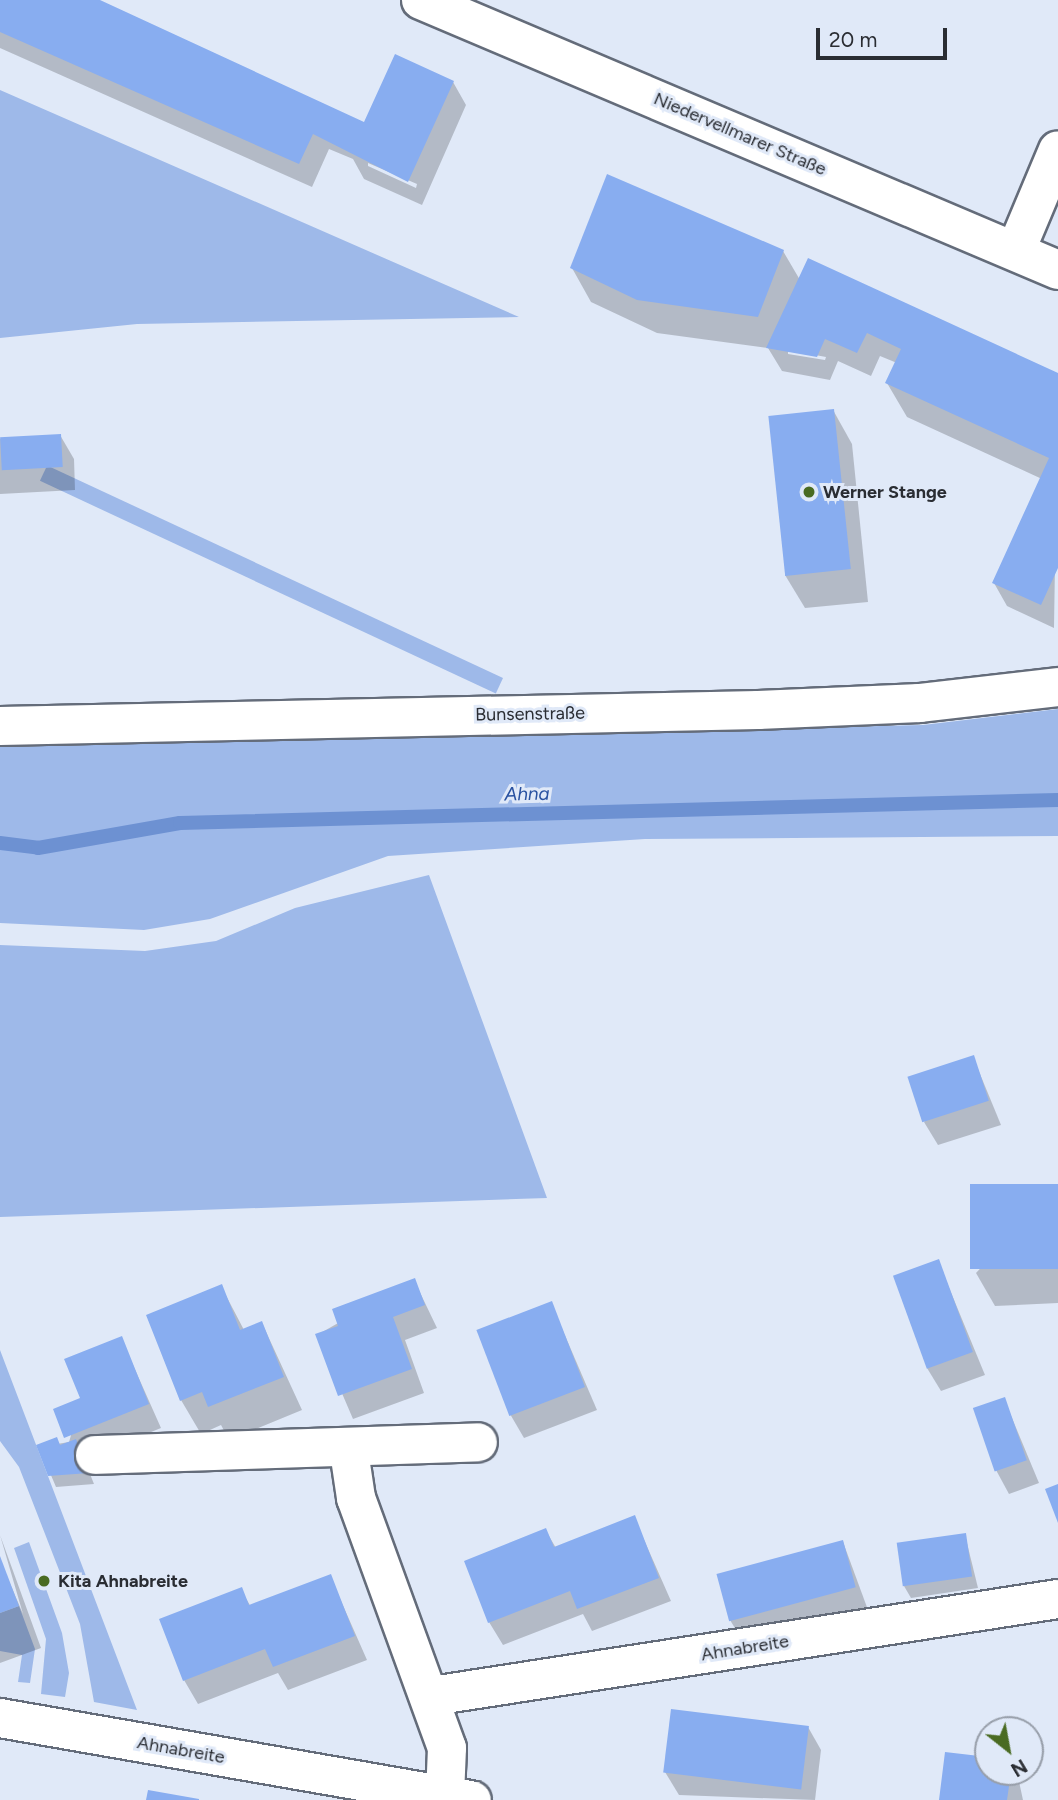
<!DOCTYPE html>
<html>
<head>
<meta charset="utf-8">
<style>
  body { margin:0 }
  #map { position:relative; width:1058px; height:1800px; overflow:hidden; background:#e0e9f8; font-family:Figtree,sans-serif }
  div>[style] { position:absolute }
  .green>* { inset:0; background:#9eb9e9; transform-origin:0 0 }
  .shadow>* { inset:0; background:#0003 }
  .stream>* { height:14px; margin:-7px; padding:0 7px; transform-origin:7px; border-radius:7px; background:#6d91d2 }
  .building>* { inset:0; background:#88adf0; transform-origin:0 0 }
  .roads { filter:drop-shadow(2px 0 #646c7a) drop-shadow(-2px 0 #646c7a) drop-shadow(0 2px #646c7a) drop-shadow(0 -2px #646c7a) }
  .minor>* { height:38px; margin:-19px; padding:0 19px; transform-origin:19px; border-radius:19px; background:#fff }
  .dots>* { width:19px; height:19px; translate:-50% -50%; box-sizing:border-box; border:4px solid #e0e9f8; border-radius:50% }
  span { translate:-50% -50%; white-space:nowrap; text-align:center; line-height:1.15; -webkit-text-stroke:6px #e0e9f8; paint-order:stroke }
  .street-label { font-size:18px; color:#2a2d33 }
  .poi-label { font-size:18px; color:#2a2d33; font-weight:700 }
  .left { translate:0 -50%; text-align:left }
  .water-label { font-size:19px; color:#2952a1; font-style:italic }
  .north { position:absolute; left:974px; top:1716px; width:70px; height:70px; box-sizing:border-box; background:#e0e9f8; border:2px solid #979ea9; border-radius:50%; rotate:149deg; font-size:19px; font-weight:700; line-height:28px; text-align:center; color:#2a2d33 }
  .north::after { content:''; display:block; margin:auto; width:24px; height:32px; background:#4a6b22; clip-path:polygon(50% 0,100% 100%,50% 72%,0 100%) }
  .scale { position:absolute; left:816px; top:28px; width:131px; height:32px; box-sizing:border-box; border:4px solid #2a2d33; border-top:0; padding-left:9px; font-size:21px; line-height:24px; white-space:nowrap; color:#2a2d33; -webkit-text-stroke:5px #e0e9f8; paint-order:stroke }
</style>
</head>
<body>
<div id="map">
  <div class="green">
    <div style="clip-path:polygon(0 90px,519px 317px,137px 324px,0 338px)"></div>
    <div style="left:503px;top:678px;width:17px;height:503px;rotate:115deg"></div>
    <div style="clip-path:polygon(1058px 709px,1058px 836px,645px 839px,388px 856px,210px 919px,144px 930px,0 923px,0 747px,923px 725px)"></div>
    <div style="clip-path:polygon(429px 875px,547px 1198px,0 1217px,0 945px,145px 951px,216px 941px,295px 908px)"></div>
    <div style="clip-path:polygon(0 1350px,137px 1710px,94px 1702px,80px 1624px,19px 1467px,0 1441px)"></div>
    <div style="clip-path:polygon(29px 1542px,62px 1633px,69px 1673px,65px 1697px,41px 1694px,46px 1639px,14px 1548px)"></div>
    <div style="clip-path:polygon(19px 1606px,35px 1649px,30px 1683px,18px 1682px,22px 1655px,0 1651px,0 1613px)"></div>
  </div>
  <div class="shadow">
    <div style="clip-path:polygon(evenodd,0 0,96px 0,365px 124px,453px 82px,466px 105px,422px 205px,364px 179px,353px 159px,329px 149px,312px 187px,0 48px,0 0,368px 163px,417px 184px,416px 188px,368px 166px,368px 163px)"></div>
    <div style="clip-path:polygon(evenodd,783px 251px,800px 280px,1058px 374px,1054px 628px,1007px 606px,994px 583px,1042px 479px,907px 417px,887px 383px,897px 363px,880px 356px,871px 376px,838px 361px,830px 380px,782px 371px,768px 348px,657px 333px,591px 302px,572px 268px,783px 251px,788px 350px,826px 357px,825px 360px,788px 354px,788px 350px)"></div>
    <div style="clip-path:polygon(833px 410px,852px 444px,868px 602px,805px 608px,785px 575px)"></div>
    <div style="clip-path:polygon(60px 435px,74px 459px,75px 490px,0 494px,0 439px)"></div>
    <div style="clip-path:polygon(973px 1057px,1001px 1125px,938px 1145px,924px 1122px)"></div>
    <div style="clip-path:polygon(1058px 1186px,1058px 1303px,995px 1306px,976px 1273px)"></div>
    <div style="clip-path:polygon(938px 1261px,985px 1375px,941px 1391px,927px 1368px)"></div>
    <div style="clip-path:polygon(414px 1280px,437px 1328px,405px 1340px,424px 1393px,353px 1419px,317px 1335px)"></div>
    <div style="clip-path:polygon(221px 1286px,244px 1330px,262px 1323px,302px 1410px,229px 1440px,221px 1425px,201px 1434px,181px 1400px)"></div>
    <div style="clip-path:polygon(551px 1303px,597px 1410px,524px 1438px,510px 1414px)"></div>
    <div style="clip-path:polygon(121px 1338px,161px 1428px,84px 1459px,94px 1484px,56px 1487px,39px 1447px,69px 1442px,82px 1399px)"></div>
    <div style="clip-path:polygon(1004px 1399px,1039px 1483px,1009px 1494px,996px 1470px)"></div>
    <div style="clip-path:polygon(634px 1517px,671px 1601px,592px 1631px,583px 1614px,503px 1645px,489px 1622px,546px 1531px,556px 1548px)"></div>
    <div style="clip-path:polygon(0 1535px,41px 1648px,0 1663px,0 1560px,23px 1614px)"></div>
    <div style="clip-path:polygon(965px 1535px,978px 1588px,911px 1598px,904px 1586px)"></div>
    <div style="clip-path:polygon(843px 1542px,868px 1610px,744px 1643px,730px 1620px)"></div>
    <div style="clip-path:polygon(330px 1576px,367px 1660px,288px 1690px,278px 1673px,198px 1704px,184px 1680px,241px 1590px,251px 1607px)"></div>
    <div style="clip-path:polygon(808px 1727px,821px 1750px,815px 1800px,679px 1795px,665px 1772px)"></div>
    <div style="clip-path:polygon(988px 1759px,988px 1772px,1017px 1772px,1023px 1800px,941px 1800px)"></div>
  </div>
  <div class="stream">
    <div style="left:0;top:843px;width:38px;rotate:7deg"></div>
    <div style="left:38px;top:848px;width:144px;rotate:-10deg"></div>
    <div style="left:180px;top:823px;width:878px;rotate:-1.5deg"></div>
  </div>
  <div class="building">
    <div style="clip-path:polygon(0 0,100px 0,364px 122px,395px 54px,454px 81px,408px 182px,313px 134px,299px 164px,0 32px)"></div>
    <div style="clip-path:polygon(607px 174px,784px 250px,758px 317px,637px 300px,570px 268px)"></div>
    <div style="clip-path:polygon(808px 258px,1058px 373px,1058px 568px,1041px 605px,992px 583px,1049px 458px,885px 383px,901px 349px,867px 333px,857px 353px,825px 339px,817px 357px,766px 348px)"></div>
    <div style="left:834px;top:409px;width:161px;height:66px;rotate:84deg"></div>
    <div style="left:61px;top:434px;width:33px;height:61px;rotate:87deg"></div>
    <div style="left:974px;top:1055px;width:48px;height:70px;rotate:72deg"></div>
    <div style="left:1058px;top:1184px;width:85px;height:88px;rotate:90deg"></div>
    <div style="left:939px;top:1259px;width:99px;height:49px;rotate:70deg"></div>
    <div style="clip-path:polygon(415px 1278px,425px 1305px,393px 1317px,412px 1369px,338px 1396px,315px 1334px,338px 1326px,332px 1309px)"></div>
    <div style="clip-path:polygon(222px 1284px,240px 1330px,262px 1321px,284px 1377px,208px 1407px,202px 1392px,180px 1401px,146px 1315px)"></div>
    <div style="left:552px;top:1301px;width:92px;height:81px;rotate:69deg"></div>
    <div style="clip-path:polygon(122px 1336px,149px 1404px,64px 1438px,53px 1409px,80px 1398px,64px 1359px)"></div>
    <div style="left:1005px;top:1397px;width:67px;height:34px;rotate:71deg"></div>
    <div style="clip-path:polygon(57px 1437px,60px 1445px,76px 1439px,89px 1473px,48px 1476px,36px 1445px)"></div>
    <div style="clip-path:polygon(1058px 1484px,1058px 1523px,1045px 1489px)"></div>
    <div style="clip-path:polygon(635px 1515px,659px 1578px,577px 1609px,570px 1591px,488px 1623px,464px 1561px,546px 1528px,554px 1547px)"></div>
    <div style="left:966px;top:1533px;width:44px;height:70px;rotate:82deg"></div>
    <div style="left:843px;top:1540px;width:49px;height:131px;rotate:75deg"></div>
    <div style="clip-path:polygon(0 1556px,19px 1606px,0 1613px)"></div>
    <div style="clip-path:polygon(331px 1574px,355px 1636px,273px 1667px,265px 1649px,183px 1681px,159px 1619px,242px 1587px,249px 1605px)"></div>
    <div style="left:671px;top:1709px;width:139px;height:64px;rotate:7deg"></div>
    <div style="clip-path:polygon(945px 1752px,988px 1757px,988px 1772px,1011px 1772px,1007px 1800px,939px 1800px)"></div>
    <div style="clip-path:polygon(148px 1790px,199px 1799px,199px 1800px,146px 1800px)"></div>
  </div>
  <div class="roads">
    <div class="minor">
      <div style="left:421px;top:0;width:692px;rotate:22.97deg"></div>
      <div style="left:1016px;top:250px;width:108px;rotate:-67.2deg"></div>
      <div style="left:0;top:726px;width:758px;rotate:-1.21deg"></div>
      <div style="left:758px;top:710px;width:162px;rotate:-2.5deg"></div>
      <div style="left:920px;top:703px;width:139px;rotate:-6.6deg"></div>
      <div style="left:349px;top:1451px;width:48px;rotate:81.5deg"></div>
      <div style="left:356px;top:1498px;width:266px;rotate:70deg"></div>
      <div style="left:447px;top:1748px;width:47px;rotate:92.4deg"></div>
      <div style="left:95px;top:1455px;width:383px;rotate:-1.9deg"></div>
      <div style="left:432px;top:1696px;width:633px;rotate:-8.81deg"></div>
      <div style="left:0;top:1718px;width:479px;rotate:9.9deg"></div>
    </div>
  </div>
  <div class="dots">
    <div style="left:809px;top:492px;background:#4a6b22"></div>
    <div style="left:44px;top:1581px;background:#4a6b22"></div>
  </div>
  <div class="street-label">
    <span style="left:740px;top:134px;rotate:23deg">Niedervellmarer Straße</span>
    <span style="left:530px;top:714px;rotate:-1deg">Bunsenstraße</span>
    <span style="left:745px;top:1648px;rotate:-9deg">Ahnabreite</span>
    <span style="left:181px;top:1750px;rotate:10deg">Ahnabreite</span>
  </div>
  <div class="poi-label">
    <span class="left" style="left:823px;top:492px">Werner Stange</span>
    <span class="left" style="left:58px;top:1581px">Kita Ahnabreite</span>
  </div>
  <div class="water-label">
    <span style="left:527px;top:794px;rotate:-1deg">Ahna</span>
  </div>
  <div class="north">N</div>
  <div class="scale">20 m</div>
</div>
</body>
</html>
